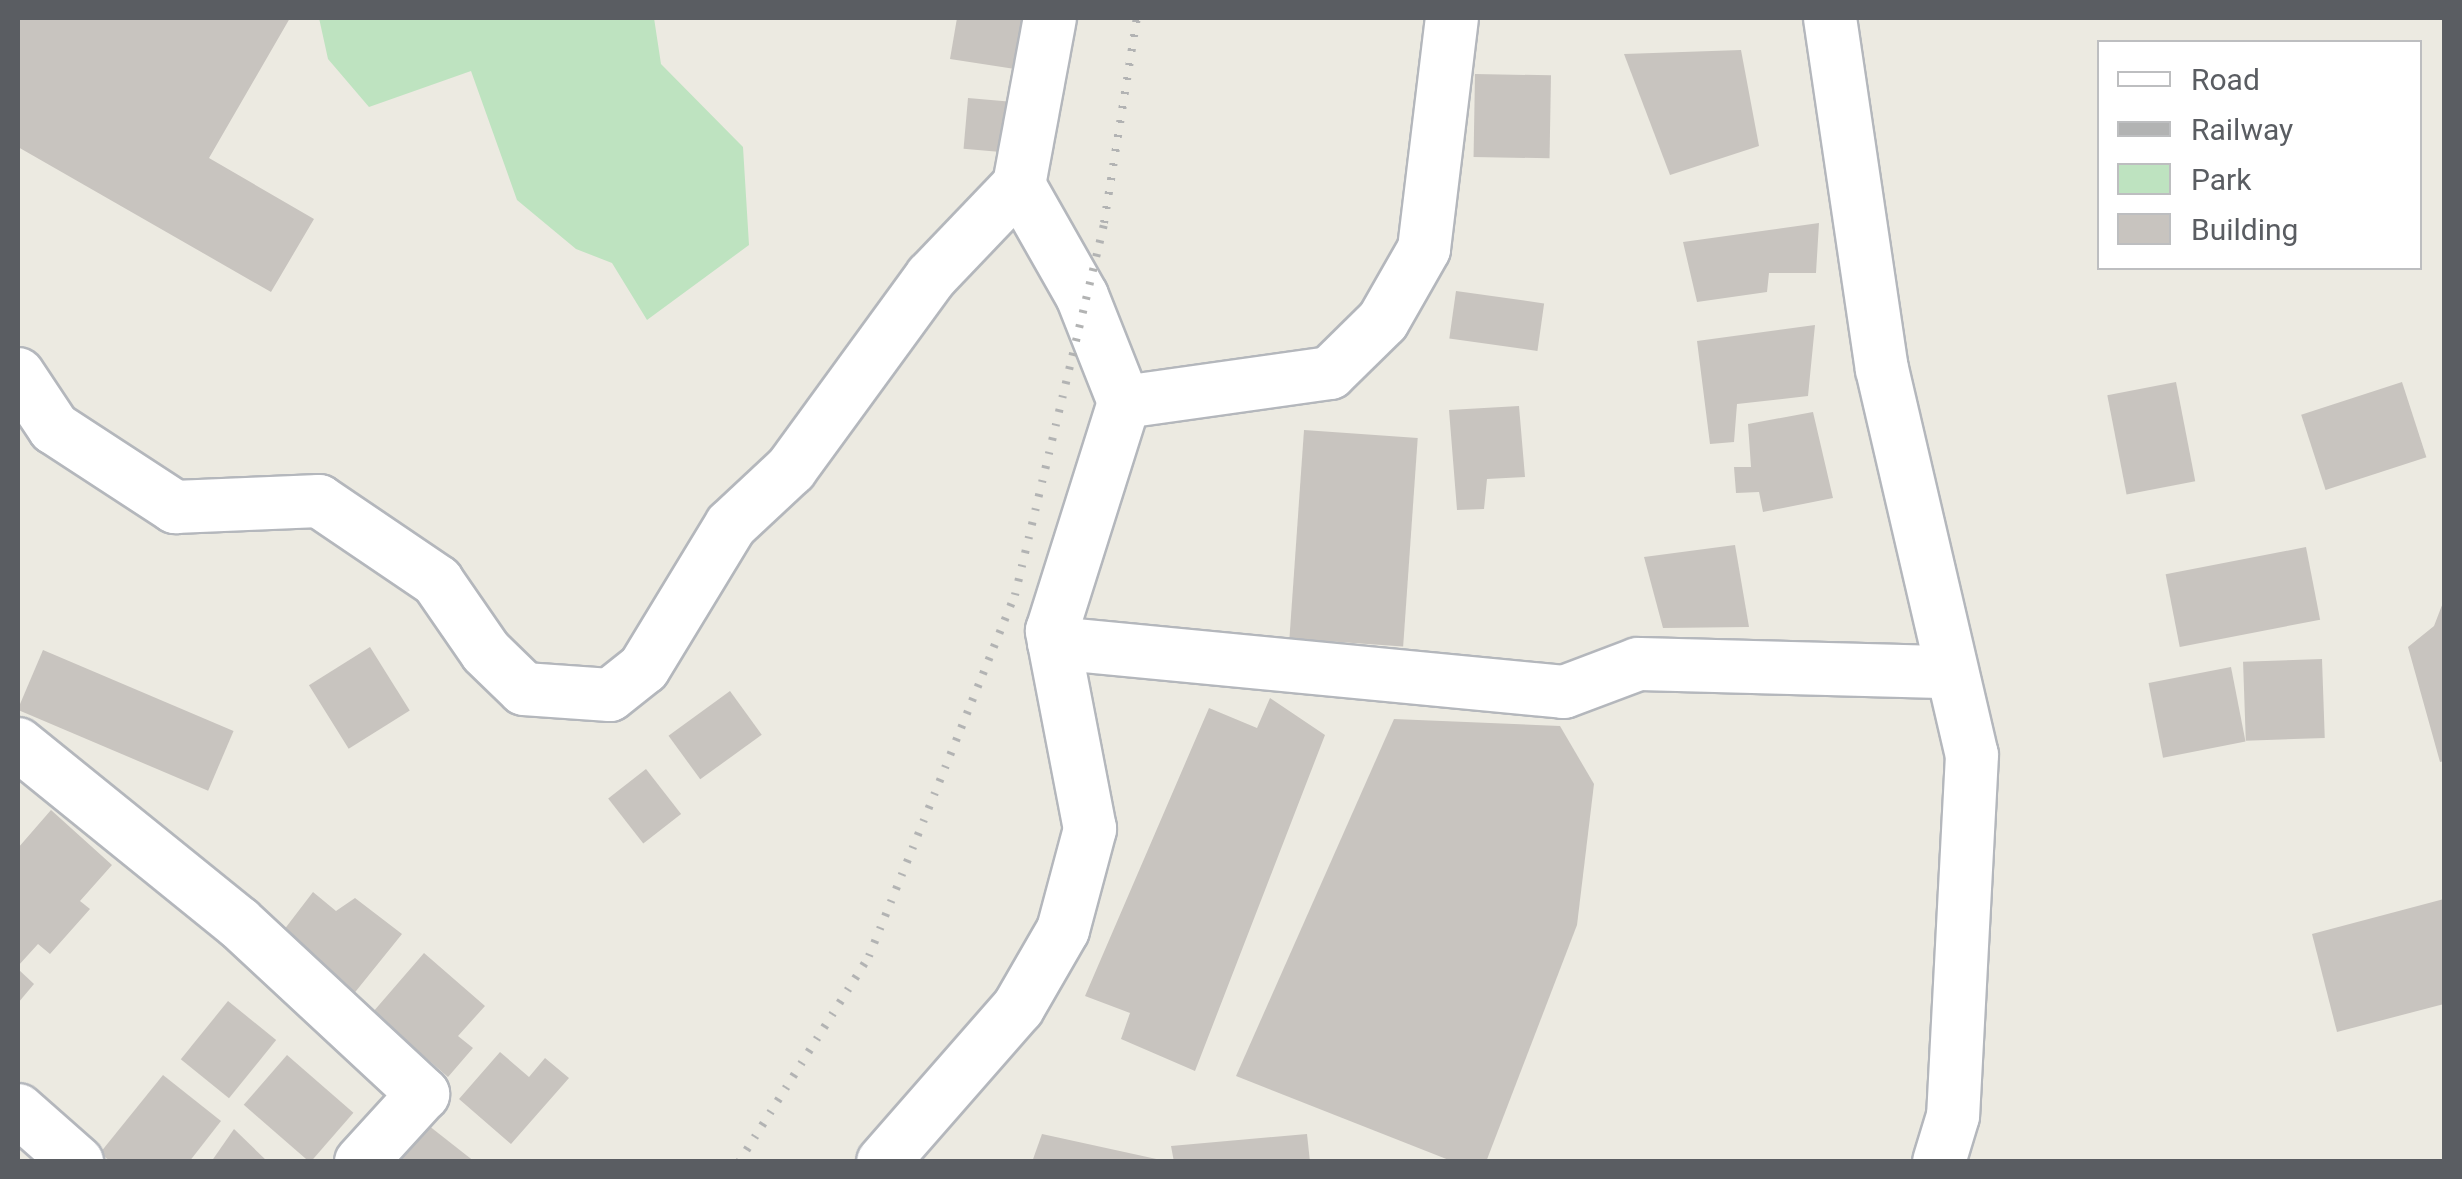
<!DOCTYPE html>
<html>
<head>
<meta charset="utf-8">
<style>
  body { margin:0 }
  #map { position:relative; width:2462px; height:1179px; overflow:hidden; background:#eceae1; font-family:Roboto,sans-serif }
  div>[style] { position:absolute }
  .green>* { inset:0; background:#bee3c0 }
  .building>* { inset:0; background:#c8c4bf; transform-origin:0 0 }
  .roads { filter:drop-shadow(2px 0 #b4b7bc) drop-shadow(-2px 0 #b4b7bc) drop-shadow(0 2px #b4b7bc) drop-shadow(0 -2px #b4b7bc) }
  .minor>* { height:52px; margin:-26px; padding:0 26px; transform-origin:26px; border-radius:26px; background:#fff }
  .rail>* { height:8px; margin-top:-4px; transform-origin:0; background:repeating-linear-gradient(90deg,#b2b3b3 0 2.5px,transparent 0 14.5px) }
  span { translate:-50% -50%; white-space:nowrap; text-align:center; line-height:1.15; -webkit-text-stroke:10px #fff; paint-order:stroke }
  .frame { position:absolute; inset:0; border:20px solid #5a5d62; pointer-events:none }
  .legend { position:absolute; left:2097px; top:40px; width:325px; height:230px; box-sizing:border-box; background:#fff; border:2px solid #bdbec0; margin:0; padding:12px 18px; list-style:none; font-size:30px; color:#5a5d62 }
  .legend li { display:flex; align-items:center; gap:20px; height:50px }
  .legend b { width:50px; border:2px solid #bdbec0 }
</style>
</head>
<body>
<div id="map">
  <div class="green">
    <div style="clip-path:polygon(319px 18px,654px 18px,661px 64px,743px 147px,749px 245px,647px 320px,612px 263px,576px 249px,517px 200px,471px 71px,369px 107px,328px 59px)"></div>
  </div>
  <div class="building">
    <div style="clip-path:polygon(18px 18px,290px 18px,209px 158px,314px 219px,271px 292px,18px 147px)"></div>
    <div style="clip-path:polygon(957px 18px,1023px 18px,1015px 69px,950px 59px)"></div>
    <div style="clip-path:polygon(1741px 50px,1759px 146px,1670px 175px,1624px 54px)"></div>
    <div style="left:1475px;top:74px;width:76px;height:83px;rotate:1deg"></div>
    <div style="left:968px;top:98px;width:43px;height:51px;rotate:5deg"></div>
    <div style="clip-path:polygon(1819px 223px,1816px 273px,1769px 273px,1767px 292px,1697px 302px,1683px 242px)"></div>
    <div style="left:1456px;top:291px;width:89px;height:48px;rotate:8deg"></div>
    <div style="clip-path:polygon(1815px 325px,1808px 396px,1737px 404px,1734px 442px,1710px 444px,1697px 341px)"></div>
    <div style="left:2176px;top:382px;width:101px;height:70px;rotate:79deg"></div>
    <div style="left:2402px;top:382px;width:79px;height:106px;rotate:72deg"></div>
    <div style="clip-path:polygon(1519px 406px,1525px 477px,1487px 479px,1484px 509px,1457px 510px,1449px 410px)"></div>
    <div style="clip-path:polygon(1813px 412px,1833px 498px,1763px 512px,1759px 492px,1736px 493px,1734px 467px,1751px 467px,1748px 424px)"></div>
    <div style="left:1304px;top:430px;width:114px;height:209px;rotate:4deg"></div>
    <div style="clip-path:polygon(1735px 545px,1749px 627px,1663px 628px,1644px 557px)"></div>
    <div style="left:2306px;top:547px;width:74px;height:143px;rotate:79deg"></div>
    <div style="clip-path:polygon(2444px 600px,2444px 761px,2440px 762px,2408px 647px,2434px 626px)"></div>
    <div style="left:370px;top:647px;width:75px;height:72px;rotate:58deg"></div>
    <div style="left:43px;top:650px;width:207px;height:65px;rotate:23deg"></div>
    <div style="left:2322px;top:659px;width:79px;height:79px;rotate:88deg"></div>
    <div style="left:2231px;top:667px;width:76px;height:84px;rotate:79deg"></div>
    <div style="left:730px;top:691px;width:54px;height:76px;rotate:54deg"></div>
    <div style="clip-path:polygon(1270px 698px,1325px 735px,1195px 1071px,1121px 1039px,1130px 1013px,1085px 996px,1209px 708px,1257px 728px)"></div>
    <div style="clip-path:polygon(1394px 719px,1560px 726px,1594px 784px,1577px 925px,1486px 1162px,1454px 1162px,1236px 1076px)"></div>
    <div style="left:646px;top:769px;width:57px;height:48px;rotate:52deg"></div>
    <div style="clip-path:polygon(51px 810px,112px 865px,80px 901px,90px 909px,50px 954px,38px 944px,18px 966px,18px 848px)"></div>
    <div style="clip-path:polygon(313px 892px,336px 911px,355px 898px,402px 934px,352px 996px,277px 939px)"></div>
    <div style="clip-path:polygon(2444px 899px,2444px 1004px,2337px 1032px,2312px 934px)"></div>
    <div style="clip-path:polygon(424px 953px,485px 1006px,458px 1036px,473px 1048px,448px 1077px,373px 1012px)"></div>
    <div style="clip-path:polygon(18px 969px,34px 984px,18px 1003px)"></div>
    <div style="left:228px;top:1001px;width:62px;height:75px;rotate:39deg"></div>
    <div style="clip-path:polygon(500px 1052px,529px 1077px,545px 1058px,569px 1078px,511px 1144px,459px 1099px)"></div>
    <div style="left:287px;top:1055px;width:88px;height:66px;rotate:41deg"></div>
    <div style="clip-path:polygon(163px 1075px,221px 1121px,189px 1162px,111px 1162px,100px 1153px)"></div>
    <div style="clip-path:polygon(419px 1118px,475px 1162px,384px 1162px)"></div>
    <div style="clip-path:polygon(234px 1129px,268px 1162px,211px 1162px)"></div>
    <div style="clip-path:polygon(1042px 1134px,1161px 1160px,1161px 1162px,1032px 1162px)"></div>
    <div style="clip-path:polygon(1307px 1134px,1310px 1162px,1174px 1162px,1171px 1146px)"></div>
  </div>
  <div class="roads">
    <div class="minor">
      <div style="left:1830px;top:18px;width:355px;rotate:81.6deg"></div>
      <div style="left:1882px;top:369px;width:396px;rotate:76.9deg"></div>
      <div style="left:1972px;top:755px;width:361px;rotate:93deg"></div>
      <div style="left:1953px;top:1116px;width:48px;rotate:106.9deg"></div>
      <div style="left:18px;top:374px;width:65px;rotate:56.3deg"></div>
      <div style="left:54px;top:428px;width:145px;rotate:33.1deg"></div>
      <div style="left:175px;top:507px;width:144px;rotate:-2.4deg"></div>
      <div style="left:319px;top:501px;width:143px;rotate:34.1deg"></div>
      <div style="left:437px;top:581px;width:86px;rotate:55.4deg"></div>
      <div style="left:486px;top:652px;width:53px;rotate:44.2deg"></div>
      <div style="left:524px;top:689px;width:86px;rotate:4deg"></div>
      <div style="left:610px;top:695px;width:43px;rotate:-38.5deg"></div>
      <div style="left:644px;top:668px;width:167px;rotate:-58.7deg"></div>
      <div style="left:731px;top:525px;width:82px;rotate:-43deg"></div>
      <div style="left:791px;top:469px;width:238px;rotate:-53.9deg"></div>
      <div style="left:931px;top:277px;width:127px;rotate:-46.3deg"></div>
      <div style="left:1019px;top:185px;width:170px;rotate:-79.5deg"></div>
      <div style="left:1124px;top:402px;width:208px;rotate:-8deg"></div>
      <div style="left:1330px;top:373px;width:74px;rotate:-44.5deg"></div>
      <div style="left:1383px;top:321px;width:83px;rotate:-60.3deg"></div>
      <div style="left:1424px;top:249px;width:233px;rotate:-83.1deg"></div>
      <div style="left:1054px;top:643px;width:512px;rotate:5.49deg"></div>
      <div style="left:1564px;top:692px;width:79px;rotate:-20.7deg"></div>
      <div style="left:1638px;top:664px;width:314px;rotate:1.5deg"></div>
      <div style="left:18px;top:744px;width:283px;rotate:39deg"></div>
      <div style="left:238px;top:922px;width:253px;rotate:42.9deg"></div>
      <div style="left:423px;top:1094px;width:92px;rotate:132.4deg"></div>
      <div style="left:18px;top:1110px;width:79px;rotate:41.4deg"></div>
      <div style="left:883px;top:1162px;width:205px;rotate:-48.8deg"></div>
      <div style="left:1018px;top:1008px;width:90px;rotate:-60deg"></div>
      <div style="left:1063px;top:930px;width:105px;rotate:-75deg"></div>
      <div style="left:1090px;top:829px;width:202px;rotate:-100.9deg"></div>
      <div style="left:1052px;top:631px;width:240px;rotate:-72.5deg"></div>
      <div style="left:1124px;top:402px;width:114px;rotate:-111.6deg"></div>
      <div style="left:1082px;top:296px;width:128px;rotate:-119.6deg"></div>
    </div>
  </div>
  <div class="rail">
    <div style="left:739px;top:1162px;width:244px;rotate:-57.7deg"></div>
    <div style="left:869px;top:956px;width:389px;rotate:-68deg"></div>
    <div style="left:1015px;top:595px;width:382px;rotate:-76.5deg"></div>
    <div style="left:1104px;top:223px;width:208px;rotate:-80.9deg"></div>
  </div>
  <div class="frame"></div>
  <ul class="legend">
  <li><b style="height:12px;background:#fff"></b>Road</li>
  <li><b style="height:12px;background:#b2b3b3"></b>Railway</li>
  <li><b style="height:28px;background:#bee3c0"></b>Park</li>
  <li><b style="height:28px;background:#c8c4bf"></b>Building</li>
  </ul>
</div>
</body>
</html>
